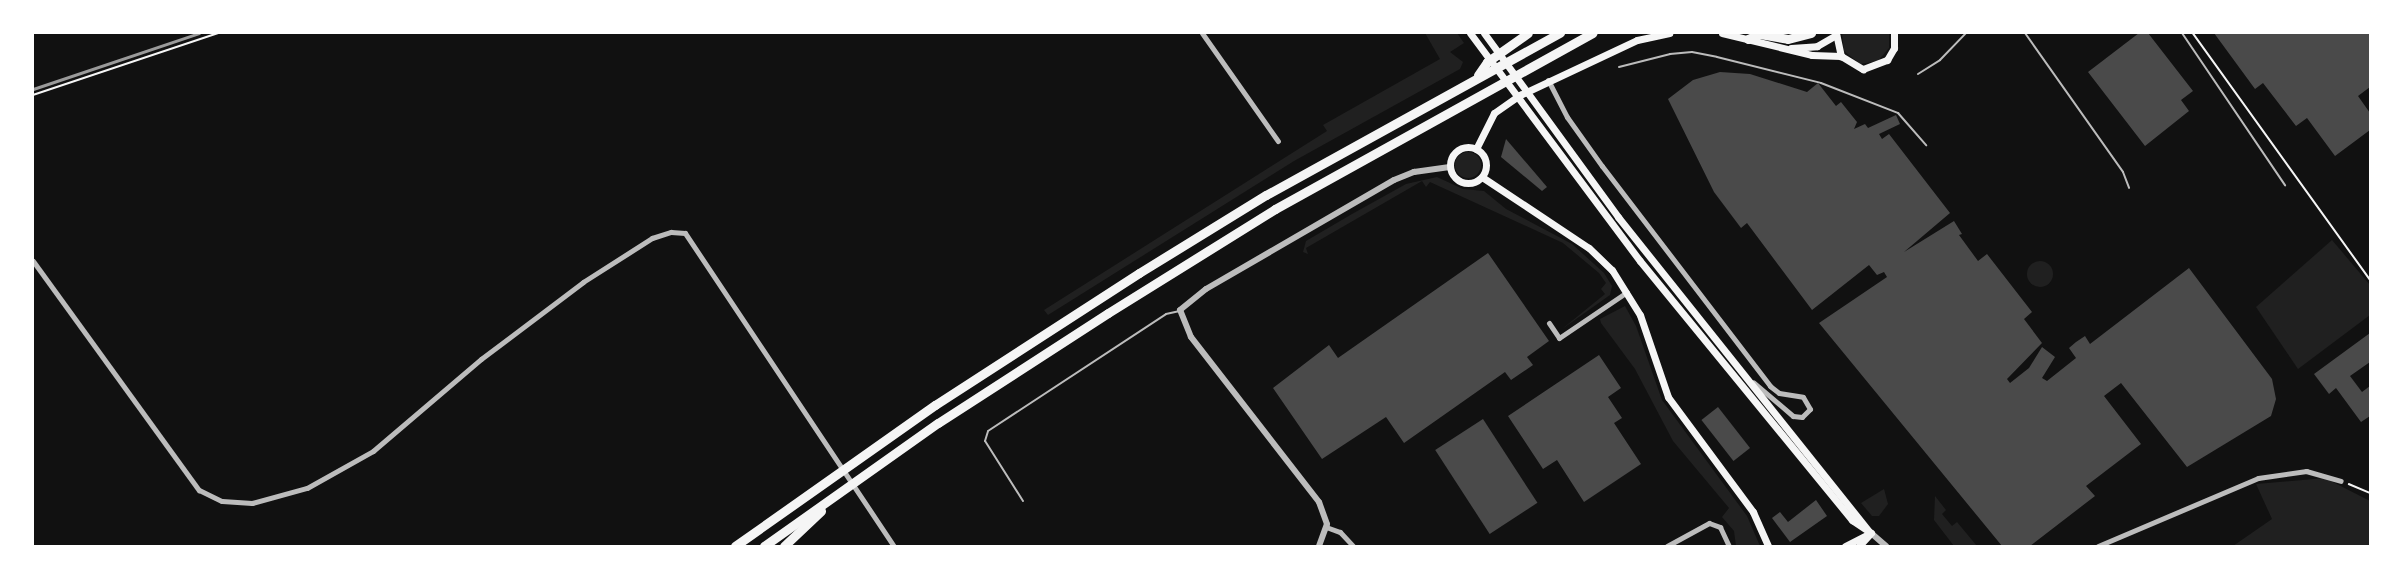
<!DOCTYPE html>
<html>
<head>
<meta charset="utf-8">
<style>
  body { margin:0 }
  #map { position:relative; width:2403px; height:579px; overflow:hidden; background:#111; font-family:"Noto Sans",sans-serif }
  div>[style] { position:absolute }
  .green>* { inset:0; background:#202020 }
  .round { border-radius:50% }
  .building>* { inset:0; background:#4a4a4a; transform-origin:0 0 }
  .path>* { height:1.5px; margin:-0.75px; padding:0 0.75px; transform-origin:0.75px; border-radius:0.75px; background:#f5f5f5 }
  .service>* { height:2px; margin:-1px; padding:0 1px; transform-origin:1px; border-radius:1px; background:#bcbcbc }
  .minor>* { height:5px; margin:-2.5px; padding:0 2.5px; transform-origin:2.5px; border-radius:2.5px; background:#bcbcbc }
  .tertiary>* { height:6px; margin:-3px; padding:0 3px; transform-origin:3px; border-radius:3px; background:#bcbcbc }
  .secondary>* { height:7px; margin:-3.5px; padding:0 3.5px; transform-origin:3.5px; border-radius:3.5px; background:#f5f5f5 }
  .secondary>.ring { margin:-3.5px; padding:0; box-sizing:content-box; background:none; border:7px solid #f5f5f5; border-radius:50% }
  .motorway>* { height:9px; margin:-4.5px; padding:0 4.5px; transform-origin:4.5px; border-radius:4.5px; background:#f5f5f5 }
  .rail>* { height:3px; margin:-1.5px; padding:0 1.5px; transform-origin:1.5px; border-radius:1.5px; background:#9a9a9a }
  span { translate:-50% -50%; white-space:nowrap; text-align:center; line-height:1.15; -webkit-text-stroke:6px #fff; paint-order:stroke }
  .frame { position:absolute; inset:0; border:34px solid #fff; pointer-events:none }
</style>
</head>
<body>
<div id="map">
  <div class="green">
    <div style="clip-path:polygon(1425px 33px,1457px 33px,1464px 43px,1450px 52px,1463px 62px,1460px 69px,1294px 161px,1048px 315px,1044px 310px,1327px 131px,1323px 125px,1440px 59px)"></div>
    <div style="clip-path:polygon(1842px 33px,1889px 33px,1889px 48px,1878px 61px,1860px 64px,1844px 51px)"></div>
    <div class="round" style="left:1455px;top:152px;width:26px;height:26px"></div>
    <div style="clip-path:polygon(1437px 177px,1463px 189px,1484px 191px,1506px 209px,1572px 244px,1604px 273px,1612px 286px,1610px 295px,1562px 329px,1605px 294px,1601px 289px,1606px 283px,1599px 273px,1563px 243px,1430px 182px,1426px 187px,1422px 181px,1306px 248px,1308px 254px,1303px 252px,1306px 241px,1352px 214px,1406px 184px)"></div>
    <div style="clip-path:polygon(2332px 240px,2370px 285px,2370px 315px,2298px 369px,2256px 307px)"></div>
    <div class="round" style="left:2027px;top:261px;width:26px;height:26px"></div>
    <div style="clip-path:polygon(1625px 306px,1636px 326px,1662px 400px,1747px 516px,1760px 546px,1736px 546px,1734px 531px,1722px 517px,1729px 508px,1673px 441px,1635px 369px,1601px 323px,1600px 319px)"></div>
    <div style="clip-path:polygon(2325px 478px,2370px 501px,2370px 546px,2233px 546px,2272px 519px,2256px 484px)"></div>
    <div style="clip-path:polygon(1884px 489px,1888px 504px,1879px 516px,1872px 516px,1861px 503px)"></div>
    <div style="clip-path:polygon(1935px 496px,1946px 510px,1942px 514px,1952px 526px,1957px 522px,1977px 546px,1954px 546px,1934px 520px)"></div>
  </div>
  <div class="building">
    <div style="clip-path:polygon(2139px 33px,2148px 33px,2193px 91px,2181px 100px,2189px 111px,2145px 146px,2088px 72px)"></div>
    <div style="clip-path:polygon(2214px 33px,2370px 33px,2370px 87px,2358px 96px,2370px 113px,2370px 130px,2335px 156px,2307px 118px,2296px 126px,2263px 83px,2255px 89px)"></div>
    <div style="clip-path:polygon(1720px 72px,1750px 74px,1807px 92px,1818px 83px,1836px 106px,1841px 102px,1857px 122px,1854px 129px,1865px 124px,1868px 128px,1896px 115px,1900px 124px,1879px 134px,1882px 139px,1889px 134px,1950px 213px,1904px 252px,1954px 221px,1962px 234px,1959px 235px,1978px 261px,1987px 254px,2032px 312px,2024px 319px,2042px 343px,2007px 379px,2010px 383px,2029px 368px,2042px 347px,2055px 357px,2042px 378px,2047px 381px,2076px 358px,2069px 348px,2076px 342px,2085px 336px,2090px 344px,2189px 268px,2272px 379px,2276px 399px,2271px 416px,2187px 467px,2121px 383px,2104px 396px,2141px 444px,2086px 486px,2095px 496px,2030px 546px,2002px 546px,1819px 323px,1887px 277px,1884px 272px,1877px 275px,1869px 265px,1812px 310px,1747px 223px,1741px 228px,1714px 192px,1668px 99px,1693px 80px)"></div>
    <div style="clip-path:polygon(1506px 139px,1547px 187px,1542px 191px,1501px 157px)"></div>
    <div style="clip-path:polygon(1488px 253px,1549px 341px,1527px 357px,1533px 365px,1511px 380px,1505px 372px,1404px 443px,1386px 417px,1322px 459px,1273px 388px,1329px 345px,1338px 358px)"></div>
    <div style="clip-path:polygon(2370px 333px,2370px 362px,2350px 376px,2362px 392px,2370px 386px,2370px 416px,2361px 422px,2336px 388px,2329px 394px,2314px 374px)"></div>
    <div style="clip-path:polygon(1599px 355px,1621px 388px,1608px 397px,1622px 418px,1614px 423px,1641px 464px,1584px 502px,1557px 460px,1543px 469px,1508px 416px)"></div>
    <div style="left:1718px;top:407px;width:52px;height:21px;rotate:52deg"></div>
    <div style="left:1483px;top:419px;width:100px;height:57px;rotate:57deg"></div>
    <div style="clip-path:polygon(1816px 500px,1827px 516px,1790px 542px,1772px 518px,1780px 512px,1788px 522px)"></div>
  </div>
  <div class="path">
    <div style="left:2193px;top:33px;width:303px;rotate:54.3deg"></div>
    <div style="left:33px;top:95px;width:195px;rotate:-18.5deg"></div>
    <div style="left:2349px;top:484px;width:23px;rotate:23deg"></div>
  </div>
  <div class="service">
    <div style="left:2025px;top:33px;width:170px;rotate:54.8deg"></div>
    <div style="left:2123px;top:172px;width:17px;rotate:69deg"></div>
    <div style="left:2182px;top:33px;width:184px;rotate:55.9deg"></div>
    <div style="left:1619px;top:67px;width:53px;rotate:-14.3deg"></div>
    <div style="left:1670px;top:54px;width:22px;rotate:-5deg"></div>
    <div style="left:1692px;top:52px;width:25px;rotate:11deg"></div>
    <div style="left:1717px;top:57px;width:107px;rotate:14deg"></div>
    <div style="left:1821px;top:83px;width:83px;rotate:21.3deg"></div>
    <div style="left:1898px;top:113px;width:43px;rotate:48.8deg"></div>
    <div style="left:1918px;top:74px;width:26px;rotate:-32deg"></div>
    <div style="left:1940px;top:60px;width:37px;rotate:-46deg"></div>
    <div style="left:1023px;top:501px;width:71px;rotate:-122.3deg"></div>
    <div style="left:985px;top:441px;width:10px;rotate:-73deg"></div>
    <div style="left:988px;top:431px;width:213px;rotate:-33.3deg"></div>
    <div style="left:1166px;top:314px;width:14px;rotate:-12deg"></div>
  </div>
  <div class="minor">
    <div style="left:1202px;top:33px;width:132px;rotate:54.9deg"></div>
    <div style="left:1548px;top:80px;width:42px;rotate:62.8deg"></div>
    <div style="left:1567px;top:117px;width:60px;rotate:54.5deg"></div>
    <div style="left:1602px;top:166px;width:277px;rotate:52.6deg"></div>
    <div style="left:1770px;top:386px;width:11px;rotate:38deg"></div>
    <div style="left:1779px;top:393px;width:24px;rotate:9deg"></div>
    <div style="left:1803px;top:397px;width:14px;rotate:60deg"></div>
    <div style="left:1810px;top:409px;width:11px;rotate:135deg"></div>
    <div style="left:1802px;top:417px;width:9px;rotate:-174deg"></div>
    <div style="left:1793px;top:416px;width:52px;rotate:-139.6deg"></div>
    <div style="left:33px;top:261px;width:283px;rotate:54.1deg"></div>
    <div style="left:199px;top:490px;width:25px;rotate:26deg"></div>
    <div style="left:222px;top:501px;width:30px;rotate:4deg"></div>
    <div style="left:252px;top:503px;width:57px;rotate:-15.3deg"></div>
    <div style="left:307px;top:488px;width:76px;rotate:-29.3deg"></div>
    <div style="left:373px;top:451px;width:142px;rotate:-40.4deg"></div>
    <div style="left:481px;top:359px;width:128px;rotate:-37deg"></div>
    <div style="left:583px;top:282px;width:82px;rotate:-32.5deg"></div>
    <div style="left:652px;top:238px;width:20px;rotate:-18deg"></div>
    <div style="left:671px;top:232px;width:14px;rotate:4deg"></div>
    <div style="left:685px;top:233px;width:376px;rotate:56.3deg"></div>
    <div style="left:1549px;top:323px;width:18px;rotate:56deg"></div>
    <div style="left:1559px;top:338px;width:82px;rotate:-34.1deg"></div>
    <div style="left:1326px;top:527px;width:15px;rotate:20deg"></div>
    <div style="left:1340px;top:532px;width:19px;rotate:47deg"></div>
    <div style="left:1667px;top:546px;width:48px;rotate:-28.7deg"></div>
    <div style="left:1709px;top:523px;width:12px;rotate:20deg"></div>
    <div style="left:1720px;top:527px;width:21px;rotate:65deg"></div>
    <div style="left:2098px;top:546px;width:174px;rotate:-23deg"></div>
    <div style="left:2258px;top:478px;width:49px;rotate:-8.3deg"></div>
    <div style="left:2306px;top:471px;width:36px;rotate:16deg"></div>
  </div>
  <div class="tertiary">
    <div style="left:1871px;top:533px;width:20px;rotate:41deg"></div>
    <div style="left:1319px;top:546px;width:23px;rotate:-70deg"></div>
    <div style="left:1327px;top:524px;width:23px;rotate:-110deg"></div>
    <div style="left:1319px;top:502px;width:209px;rotate:-127.8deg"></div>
    <div style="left:1191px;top:337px;width:29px;rotate:-112deg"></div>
    <div style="left:1180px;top:310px;width:33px;rotate:-39deg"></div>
    <div style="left:1206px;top:289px;width:217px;rotate:-30.1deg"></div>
    <div style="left:1394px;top:180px;width:22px;rotate:-22deg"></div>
    <div style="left:1414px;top:172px;width:36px;rotate:-8deg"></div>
  </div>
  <div class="secondary">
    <div style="left:1470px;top:33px;width:284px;rotate:53.3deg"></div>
    <div style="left:1640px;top:261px;width:335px;rotate:50.7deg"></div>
    <div style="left:1852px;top:520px;width:23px;rotate:34deg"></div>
    <div style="left:1484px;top:33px;width:228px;rotate:53.9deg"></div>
    <div style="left:1618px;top:217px;width:402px;rotate:51.4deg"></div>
    <div style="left:1722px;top:33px;width:93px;rotate:13.7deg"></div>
    <div style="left:1812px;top:55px;width:29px;rotate:2deg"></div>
    <div style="left:1836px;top:33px;width:24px;rotate:78deg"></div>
    <div style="left:1841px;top:56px;width:26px;rotate:31deg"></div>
    <div style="left:1863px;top:69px;width:26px;rotate:-21deg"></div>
    <div style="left:1887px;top:60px;width:14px;rotate:-60deg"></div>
    <div style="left:1894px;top:48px;width:15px;rotate:-90deg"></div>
    <div style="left:1791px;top:48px;width:26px;rotate:-4deg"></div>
    <div style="left:1817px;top:46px;width:22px;rotate:-30deg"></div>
    <div class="ring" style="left:1450px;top:147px;width:29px;height:29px"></div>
    <div style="left:1476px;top:149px;width:40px;rotate:-63.4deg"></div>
    <div style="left:1494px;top:113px;width:32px;rotate:-35deg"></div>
    <div style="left:1520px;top:95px;width:129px;rotate:-25.2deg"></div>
    <div style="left:1637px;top:40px;width:33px;rotate:-12deg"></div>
    <div style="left:1482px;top:177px;width:128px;rotate:33.6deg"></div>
    <div style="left:1589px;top:248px;width:32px;rotate:44deg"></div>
    <div style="left:1612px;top:270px;width:53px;rotate:58.1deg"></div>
    <div style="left:1640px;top:315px;width:87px;rotate:71.1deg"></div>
    <div style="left:1668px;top:397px;width:143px;rotate:53.5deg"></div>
    <div style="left:1753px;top:512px;width:37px;rotate:66deg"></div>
    <div style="left:1845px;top:546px;width:29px;rotate:-27deg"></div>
    <div style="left:1859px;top:546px;width:15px;rotate:-48deg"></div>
  </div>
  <div class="motorway">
    <div style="left:1748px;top:39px;width:13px;rotate:-23deg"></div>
    <div style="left:1760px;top:34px;width:28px;rotate:10deg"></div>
    <div style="left:1788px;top:39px;width:24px;rotate:-15deg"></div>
    <div style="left:1478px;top:75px;width:16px;rotate:-55deg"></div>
    <div style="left:1487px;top:62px;width:50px;rotate:-35.3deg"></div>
    <div style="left:735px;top:546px;width:245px;rotate:-35.2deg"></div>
    <div style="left:935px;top:405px;width:243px;rotate:-32.9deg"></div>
    <div style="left:1139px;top:273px;width:149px;rotate:-31.6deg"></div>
    <div style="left:1266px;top:195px;width:336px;rotate:-28.9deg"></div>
    <div style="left:764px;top:546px;width:213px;rotate:-35.3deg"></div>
    <div style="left:938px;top:423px;width:202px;rotate:-32.9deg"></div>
    <div style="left:1108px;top:313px;width:197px;rotate:-31.9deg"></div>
    <div style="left:1275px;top:209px;width:363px;rotate:-29deg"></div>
    <div style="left:784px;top:546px;width:51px;rotate:-43.4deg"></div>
  </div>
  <div class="rail">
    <div style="left:33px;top:89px;width:175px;rotate:-18.6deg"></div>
  </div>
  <div class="frame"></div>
</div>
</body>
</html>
